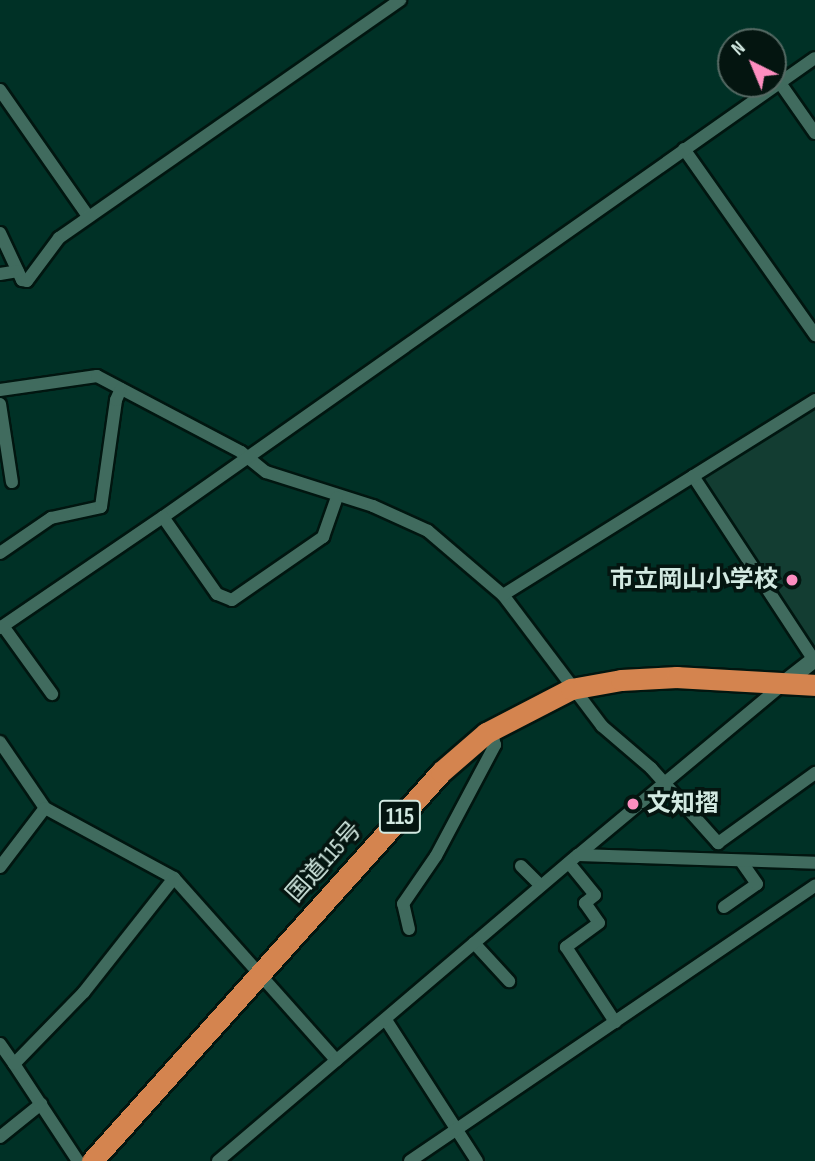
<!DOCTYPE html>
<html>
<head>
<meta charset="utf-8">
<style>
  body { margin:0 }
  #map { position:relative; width:815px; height:1161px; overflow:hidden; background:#003126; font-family:"Sofia Sans Condensed","Noto Sans JP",sans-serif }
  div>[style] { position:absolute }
  .built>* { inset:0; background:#133d32 }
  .roads { filter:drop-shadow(2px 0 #011610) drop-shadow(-2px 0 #011610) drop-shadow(0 2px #011610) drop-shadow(0 -2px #011610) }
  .street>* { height:12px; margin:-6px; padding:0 6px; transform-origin:6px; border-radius:6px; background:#406b5e }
  .secondary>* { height:16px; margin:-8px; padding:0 8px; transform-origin:8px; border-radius:8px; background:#406b5e }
  .highway>* { height:21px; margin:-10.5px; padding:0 10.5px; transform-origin:10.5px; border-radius:10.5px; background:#d4844f }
  .dots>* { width:19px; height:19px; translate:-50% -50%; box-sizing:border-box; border:4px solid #041510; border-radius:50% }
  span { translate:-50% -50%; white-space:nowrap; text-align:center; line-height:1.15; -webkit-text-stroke:7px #041510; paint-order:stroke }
  .shield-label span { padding:2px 5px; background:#041510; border:2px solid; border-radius:5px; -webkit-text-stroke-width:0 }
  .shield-label { font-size:23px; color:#d2e9e1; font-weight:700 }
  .poi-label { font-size:24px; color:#d2e9e1; font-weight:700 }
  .right { translate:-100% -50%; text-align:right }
  .left { translate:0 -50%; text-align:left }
  .street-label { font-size:24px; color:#d2e9e1 }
  .north { position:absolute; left:717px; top:28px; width:70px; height:70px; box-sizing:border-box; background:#041510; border:2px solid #566a64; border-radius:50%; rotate:317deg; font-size:19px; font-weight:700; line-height:28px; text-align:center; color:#d2e9e1 }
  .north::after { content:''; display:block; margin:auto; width:24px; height:32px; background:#fd8ec0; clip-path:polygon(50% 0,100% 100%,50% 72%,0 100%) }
</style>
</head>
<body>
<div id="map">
  <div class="built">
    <div style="clip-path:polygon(815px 403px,815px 646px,814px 647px,702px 481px,703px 474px)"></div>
  </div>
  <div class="roads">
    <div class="street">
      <div style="left:780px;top:83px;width:61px;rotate:55deg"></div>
      <div style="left:0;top:90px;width:154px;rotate:55.1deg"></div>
      <div style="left:684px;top:149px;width:228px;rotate:54.8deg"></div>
      <div style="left:0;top:233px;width:52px;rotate:64.9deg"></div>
      <div style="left:22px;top:280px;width:5px;rotate:11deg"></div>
      <div style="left:27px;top:281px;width:54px;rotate:-53.3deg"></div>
      <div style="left:59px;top:238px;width:416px;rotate:-34.9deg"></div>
      <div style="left:0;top:274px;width:18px;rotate:-9deg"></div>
      <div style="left:0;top:390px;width:98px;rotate:-8.2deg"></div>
      <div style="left:97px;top:376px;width:163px;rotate:27.8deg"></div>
      <div style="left:241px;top:452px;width:32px;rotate:39deg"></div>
      <div style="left:266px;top:472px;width:112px;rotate:17.6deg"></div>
      <div style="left:373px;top:506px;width:60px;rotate:24.4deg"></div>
      <div style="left:428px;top:531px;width:99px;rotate:40.5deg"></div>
      <div style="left:503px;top:595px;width:164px;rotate:52.9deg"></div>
      <div style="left:602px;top:726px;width:65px;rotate:40.6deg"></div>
      <div style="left:651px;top:768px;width:101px;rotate:48.2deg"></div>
      <div style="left:718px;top:843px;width:120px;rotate:-35.8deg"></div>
      <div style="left:0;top:404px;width:79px;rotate:81.3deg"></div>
      <div style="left:693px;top:476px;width:220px;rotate:56.7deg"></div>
      <div style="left:163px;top:517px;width:797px;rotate:-35.15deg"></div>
      <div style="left:0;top:553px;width:62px;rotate:-34.5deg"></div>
      <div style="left:51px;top:518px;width:51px;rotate:-12.4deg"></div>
      <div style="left:101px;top:507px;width:108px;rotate:-82deg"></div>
      <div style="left:116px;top:400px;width:12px;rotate:-66deg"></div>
      <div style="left:503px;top:595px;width:368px;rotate:-32deg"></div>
      <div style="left:3px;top:626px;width:84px;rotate:54.2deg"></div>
      <div style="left:0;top:628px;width:197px;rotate:-34.3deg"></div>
      <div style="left:163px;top:517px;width:94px;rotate:55deg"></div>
      <div style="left:217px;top:594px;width:16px;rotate:22deg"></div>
      <div style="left:232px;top:600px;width:111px;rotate:-34.7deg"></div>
      <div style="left:323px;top:537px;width:42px;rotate:-70.7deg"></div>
      <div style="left:0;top:742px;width:80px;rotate:55.7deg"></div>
      <div style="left:45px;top:808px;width:147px;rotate:28.5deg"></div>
      <div style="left:174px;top:878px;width:244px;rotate:48.3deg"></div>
      <div style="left:578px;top:855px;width:267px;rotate:-39.8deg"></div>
      <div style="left:569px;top:863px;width:41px;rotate:50.9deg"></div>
      <div style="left:595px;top:895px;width:13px;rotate:141deg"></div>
      <div style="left:585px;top:903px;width:24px;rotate:55deg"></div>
      <div style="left:599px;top:923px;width:41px;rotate:144deg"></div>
      <div style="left:566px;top:947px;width:90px;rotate:56.8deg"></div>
      <div style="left:521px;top:866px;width:28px;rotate:45deg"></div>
      <div style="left:0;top:867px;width:74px;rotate:-52.7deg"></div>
      <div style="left:724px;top:907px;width:40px;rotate:-34.9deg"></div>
      <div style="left:757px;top:884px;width:28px;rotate:-125deg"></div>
      <div style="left:409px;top:929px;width:26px;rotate:-103deg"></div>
      <div style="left:403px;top:904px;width:58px;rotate:-55.5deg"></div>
      <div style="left:436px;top:856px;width:126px;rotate:-62deg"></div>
      <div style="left:495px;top:745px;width:16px;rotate:-105deg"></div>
      <div style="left:474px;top:943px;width:52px;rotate:47.4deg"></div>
      <div style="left:386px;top:1020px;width:168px;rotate:57.2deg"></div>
      <div style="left:0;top:1044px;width:24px;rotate:55deg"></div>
      <div style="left:0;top:1137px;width:53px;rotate:-38.8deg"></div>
      <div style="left:78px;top:1161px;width:116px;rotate:-123.4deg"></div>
      <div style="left:14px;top:1064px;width:100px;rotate:-45.8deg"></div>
      <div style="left:84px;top:992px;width:145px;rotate:-51.7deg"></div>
      <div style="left:218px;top:1161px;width:472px;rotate:-40.4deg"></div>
      <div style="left:578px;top:855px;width:237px;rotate:1.9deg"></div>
      <div style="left:410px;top:1161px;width:490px;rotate:-34.2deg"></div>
    </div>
    <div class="secondary">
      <div style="left:783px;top:684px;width:41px;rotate:-38deg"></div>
    </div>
    <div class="highway">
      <div style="left:92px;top:1161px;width:523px;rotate:-48.1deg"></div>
      <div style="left:441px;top:772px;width:60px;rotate:-40.9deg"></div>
      <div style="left:486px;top:733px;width:96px;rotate:-27.4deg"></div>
      <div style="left:571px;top:689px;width:51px;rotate:-10.2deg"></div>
      <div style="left:621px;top:680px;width:56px;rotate:-3.1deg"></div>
      <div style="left:677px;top:677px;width:138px;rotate:3.3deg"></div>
    </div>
  </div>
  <div class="dots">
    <div style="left:792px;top:580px;background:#fd8ec0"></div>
    <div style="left:633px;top:804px;background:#fd8ec0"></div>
  </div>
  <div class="shield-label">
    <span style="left:400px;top:817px">115</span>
  </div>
  <div class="poi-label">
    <span class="right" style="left:778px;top:580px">市立岡山小学校</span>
    <span class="left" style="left:647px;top:804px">文知摺</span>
  </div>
  <div class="street-label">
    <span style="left:324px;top:862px;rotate:-48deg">国道115号</span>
  </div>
  <div class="north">N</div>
</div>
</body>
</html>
